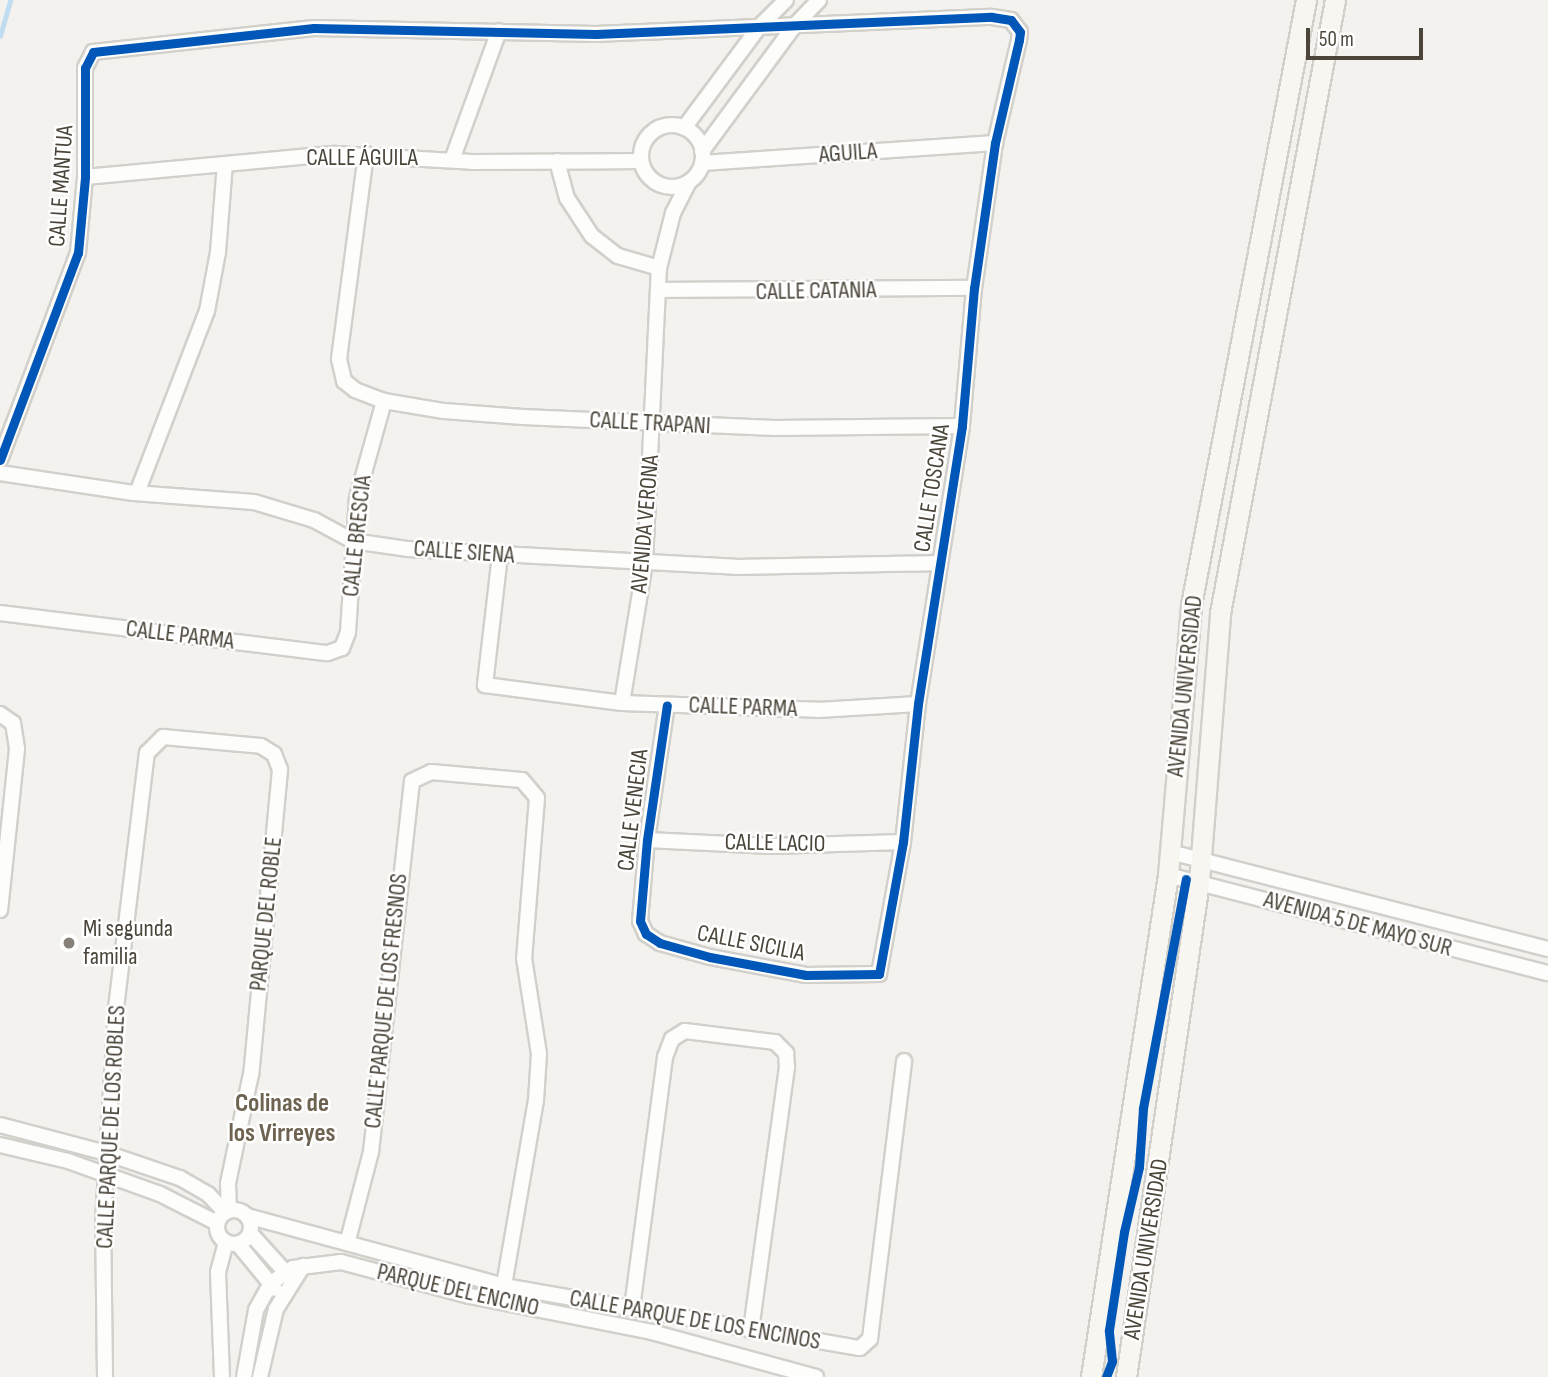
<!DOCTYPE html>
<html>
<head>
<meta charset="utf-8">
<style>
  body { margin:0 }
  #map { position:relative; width:1548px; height:1377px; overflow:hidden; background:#f4f2ee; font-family:"Sofia Sans Condensed",sans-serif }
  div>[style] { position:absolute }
  .stream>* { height:4.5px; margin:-2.25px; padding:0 2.25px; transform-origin:2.25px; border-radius:2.25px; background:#c0ddf1 }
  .roads { filter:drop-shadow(2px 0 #d2d0cb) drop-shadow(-2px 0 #d2d0cb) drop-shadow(0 2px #d2d0cb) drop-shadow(0 -2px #d2d0cb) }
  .minor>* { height:14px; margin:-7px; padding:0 7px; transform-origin:7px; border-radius:7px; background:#fdfdfc }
  .minor>.ring { margin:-7px; padding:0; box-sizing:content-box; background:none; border:14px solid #fdfdfc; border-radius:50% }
  .secondary>* { height:19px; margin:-9.5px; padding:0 9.5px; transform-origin:9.5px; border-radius:9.5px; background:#f7f6f1 }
  .cycleway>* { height:9px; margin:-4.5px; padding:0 4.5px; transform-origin:4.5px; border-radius:4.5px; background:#0057b8 }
  .dots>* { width:19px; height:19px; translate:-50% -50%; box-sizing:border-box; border:4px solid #fff; border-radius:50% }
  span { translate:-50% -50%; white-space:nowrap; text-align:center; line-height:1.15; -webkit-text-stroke:5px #fff; paint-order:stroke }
  .street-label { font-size:24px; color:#4b4439 }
  .poi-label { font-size:24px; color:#4b4439 }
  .left { translate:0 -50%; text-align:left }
  .neighbourhood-label { font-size:26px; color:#6e6250; font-weight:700 }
  .scale { position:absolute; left:1306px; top:28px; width:117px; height:32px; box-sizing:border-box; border:4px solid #4b4439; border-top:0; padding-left:9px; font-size:21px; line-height:24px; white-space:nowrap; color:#4b4439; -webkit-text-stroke:5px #fff; paint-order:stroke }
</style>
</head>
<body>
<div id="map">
  <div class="stream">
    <div style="left:0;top:36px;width:37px;rotate:-74deg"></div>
  </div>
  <div class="roads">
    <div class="minor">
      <div class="ring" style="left:641px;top:125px;width:48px;height:48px"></div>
      <div style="left:684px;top:128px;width:126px;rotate:-53.4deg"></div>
      <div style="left:759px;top:27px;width:38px;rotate:-45deg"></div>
      <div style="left:702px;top:151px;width:155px;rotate:-53.6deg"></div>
      <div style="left:794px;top:26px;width:36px;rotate:-46deg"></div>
      <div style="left:366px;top:154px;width:207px;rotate:97.5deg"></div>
      <div style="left:339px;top:359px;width:23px;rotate:77deg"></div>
      <div style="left:344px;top:381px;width:14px;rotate:39deg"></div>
      <div style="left:355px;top:390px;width:31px;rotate:21deg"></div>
      <div style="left:384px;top:401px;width:61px;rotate:9.5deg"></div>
      <div style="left:444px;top:411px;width:79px;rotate:4.3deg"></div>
      <div style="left:523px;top:417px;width:252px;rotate:2.5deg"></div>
      <div style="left:775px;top:428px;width:187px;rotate:-0.6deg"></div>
      <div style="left:452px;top:160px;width:137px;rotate:-70deg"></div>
      <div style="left:557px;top:161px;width:38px;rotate:75deg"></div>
      <div style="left:567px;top:198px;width:45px;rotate:56.7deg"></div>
      <div style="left:592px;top:236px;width:33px;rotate:38deg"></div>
      <div style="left:618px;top:256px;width:43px;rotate:16.3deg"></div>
      <div style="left:702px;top:163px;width:294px;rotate:-3.9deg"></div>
      <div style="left:85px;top:177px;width:251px;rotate:-5.3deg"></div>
      <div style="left:335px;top:154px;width:137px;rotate:3.3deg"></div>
      <div style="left:472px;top:162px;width:169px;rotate:-0.3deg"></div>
      <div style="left:659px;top:290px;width:315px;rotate:-0.4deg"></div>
      <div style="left:0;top:460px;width:221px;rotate:-69.4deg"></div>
      <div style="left:78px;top:253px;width:76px;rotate:-84.7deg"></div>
      <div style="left:85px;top:177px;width:109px;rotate:-90deg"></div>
      <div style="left:85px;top:68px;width:18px;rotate:-63deg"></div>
      <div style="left:93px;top:52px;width:222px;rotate:-6.2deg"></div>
      <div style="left:314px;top:28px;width:282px;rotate:1.2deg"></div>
      <div style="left:596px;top:34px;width:396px;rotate:-2.5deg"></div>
      <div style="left:992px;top:17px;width:19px;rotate:9deg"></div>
      <div style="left:1011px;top:20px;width:15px;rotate:53deg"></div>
      <div style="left:1020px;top:32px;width:8px;rotate:97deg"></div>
      <div style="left:1019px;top:40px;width:106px;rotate:103.1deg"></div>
      <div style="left:995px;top:143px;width:147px;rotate:98.2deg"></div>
      <div style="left:974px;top:288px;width:139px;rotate:95deg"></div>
      <div style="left:962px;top:426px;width:281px;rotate:99deg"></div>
      <div style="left:918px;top:704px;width:139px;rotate:96.2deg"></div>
      <div style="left:903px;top:842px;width:134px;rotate:100.3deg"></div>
      <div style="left:879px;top:974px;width:73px;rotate:179.2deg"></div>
      <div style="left:806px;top:975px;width:98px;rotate:-169.4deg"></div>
      <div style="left:710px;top:957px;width:52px;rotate:-164.4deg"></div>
      <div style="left:660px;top:943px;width:17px;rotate:-147deg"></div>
      <div style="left:646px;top:934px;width:14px;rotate:-115deg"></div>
      <div style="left:640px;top:921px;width:81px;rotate:-85.1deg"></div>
      <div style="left:647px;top:840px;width:136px;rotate:-81.6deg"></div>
      <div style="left:0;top:473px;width:135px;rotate:8.5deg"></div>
      <div style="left:134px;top:493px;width:120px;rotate:4.3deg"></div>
      <div style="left:254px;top:502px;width:63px;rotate:16.7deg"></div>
      <div style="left:314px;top:520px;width:44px;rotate:28.3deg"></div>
      <div style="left:353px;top:541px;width:56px;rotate:8.3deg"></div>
      <div style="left:408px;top:549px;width:328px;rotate:3.1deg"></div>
      <div style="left:736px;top:567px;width:203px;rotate:-1.1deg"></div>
      <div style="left:137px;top:493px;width:195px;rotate:-69deg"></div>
      <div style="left:207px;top:311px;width:60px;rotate:-79.4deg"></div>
      <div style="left:218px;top:252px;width:88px;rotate:-85.5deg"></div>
      <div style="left:500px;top:555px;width:131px;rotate:96.6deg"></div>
      <div style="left:485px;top:685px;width:138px;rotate:7.5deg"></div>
      <div style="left:622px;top:703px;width:196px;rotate:2deg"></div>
      <div style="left:818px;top:710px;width:100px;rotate:-3.4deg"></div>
      <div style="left:0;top:613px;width:330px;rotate:7deg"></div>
      <div style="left:328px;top:653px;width:15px;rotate:-20deg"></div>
      <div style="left:342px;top:648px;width:17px;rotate:-69deg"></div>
      <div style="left:348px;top:632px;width:134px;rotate:-86.2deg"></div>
      <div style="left:357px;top:498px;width:101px;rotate:-74.4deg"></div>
      <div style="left:622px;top:703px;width:142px;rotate:-80.7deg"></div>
      <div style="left:645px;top:563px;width:295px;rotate:-87.3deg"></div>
      <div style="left:659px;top:268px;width:57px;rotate:-75.7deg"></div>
      <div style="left:673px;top:213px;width:35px;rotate:-63deg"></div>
      <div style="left:0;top:714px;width:16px;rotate:35deg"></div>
      <div style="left:13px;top:723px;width:26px;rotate:81deg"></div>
      <div style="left:17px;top:749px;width:162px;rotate:96deg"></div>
      <div style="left:647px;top:840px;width:125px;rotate:2.7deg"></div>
      <div style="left:772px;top:846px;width:131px;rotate:-1.7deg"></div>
      <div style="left:1170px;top:852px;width:390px;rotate:14.4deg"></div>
      <div style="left:1168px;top:875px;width:392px;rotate:14.5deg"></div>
      <div style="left:0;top:1125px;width:110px;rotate:14.8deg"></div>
      <div style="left:106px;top:1153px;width:78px;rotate:18.7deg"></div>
      <div style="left:180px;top:1178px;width:32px;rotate:30deg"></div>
      <div style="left:208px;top:1194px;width:25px;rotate:47deg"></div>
      <div style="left:0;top:1145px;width:70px;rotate:13.2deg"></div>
      <div style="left:68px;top:1161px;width:98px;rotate:19.7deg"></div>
      <div style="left:160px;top:1194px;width:64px;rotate:27deg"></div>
      <div class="ring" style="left:217px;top:1210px;width:20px;height:20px"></div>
      <div style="left:247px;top:1216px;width:266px;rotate:15.2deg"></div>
      <div style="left:504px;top:1286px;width:361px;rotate:9.9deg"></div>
      <div style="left:860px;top:1348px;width:13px;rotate:-42deg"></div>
      <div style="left:870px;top:1339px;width:280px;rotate:-83deg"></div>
      <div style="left:250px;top:1233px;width:58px;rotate:47.8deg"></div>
      <div style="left:348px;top:1240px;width:91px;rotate:-75.4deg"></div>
      <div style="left:371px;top:1152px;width:373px;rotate:-83.7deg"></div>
      <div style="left:412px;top:781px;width:21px;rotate:-25deg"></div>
      <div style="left:431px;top:772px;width:91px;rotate:5deg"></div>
      <div style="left:522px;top:780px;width:23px;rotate:50deg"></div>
      <div style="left:537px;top:798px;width:161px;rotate:94.6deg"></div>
      <div style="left:524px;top:958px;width:97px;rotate:81.1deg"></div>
      <div style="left:539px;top:1054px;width:46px;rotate:93.7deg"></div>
      <div style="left:536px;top:1100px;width:189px;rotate:99.8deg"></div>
      <div style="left:238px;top:1244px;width:58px;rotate:50.6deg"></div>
      <div style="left:632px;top:1308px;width:253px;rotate:-82.5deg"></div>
      <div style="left:665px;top:1057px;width:19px;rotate:-69deg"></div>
      <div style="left:672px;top:1039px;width:15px;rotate:-32deg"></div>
      <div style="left:685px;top:1031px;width:91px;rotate:7deg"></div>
      <div style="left:775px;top:1042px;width:16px;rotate:45deg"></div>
      <div style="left:786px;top:1053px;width:14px;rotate:86deg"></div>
      <div style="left:787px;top:1067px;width:266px;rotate:97.8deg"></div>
      <div style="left:105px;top:1377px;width:156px;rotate:-90.7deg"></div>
      <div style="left:103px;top:1221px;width:213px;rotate:-86.5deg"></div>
      <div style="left:116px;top:1008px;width:257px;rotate:-83.1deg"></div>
      <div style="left:147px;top:753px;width:23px;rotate:-45deg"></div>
      <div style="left:163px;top:737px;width:98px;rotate:5.2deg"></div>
      <div style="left:261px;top:746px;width:15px;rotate:32deg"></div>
      <div style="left:274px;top:754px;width:17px;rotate:69deg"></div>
      <div style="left:280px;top:770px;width:305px;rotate:95.4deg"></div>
      <div style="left:251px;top:1074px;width:111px;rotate:101.9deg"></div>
      <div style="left:228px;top:1183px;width:27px;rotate:88deg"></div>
      <div style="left:222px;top:1377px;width:105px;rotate:-92.2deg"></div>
      <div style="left:218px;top:1272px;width:30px;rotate:-75deg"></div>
      <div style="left:244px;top:1377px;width:68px;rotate:-79.8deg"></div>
      <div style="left:256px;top:1310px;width:31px;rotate:-61deg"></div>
      <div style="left:271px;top:1283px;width:27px;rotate:-34deg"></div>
      <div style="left:293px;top:1268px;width:48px;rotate:-7.1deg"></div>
      <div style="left:341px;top:1262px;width:133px;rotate:14.8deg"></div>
      <div style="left:470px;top:1296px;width:186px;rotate:11.2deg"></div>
      <div style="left:652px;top:1332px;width:170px;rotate:15.3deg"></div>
      <div style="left:260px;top:1377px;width:70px;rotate:-76.8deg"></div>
      <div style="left:276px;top:1309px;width:51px;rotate:-57.9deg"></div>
    </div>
    <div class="secondary">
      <div style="left:1091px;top:1377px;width:508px;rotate:-81.28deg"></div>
      <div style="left:1168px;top:875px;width:271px;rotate:-85.1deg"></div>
      <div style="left:1191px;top:605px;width:616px;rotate:-79.24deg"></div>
      <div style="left:1126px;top:1377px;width:500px;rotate:-81.61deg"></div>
      <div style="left:1199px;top:882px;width:270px;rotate:-85.5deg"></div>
      <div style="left:1220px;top:613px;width:624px;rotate:-79.37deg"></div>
    </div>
  </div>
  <div class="cycleway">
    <div style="left:0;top:460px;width:221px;rotate:-69.4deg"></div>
    <div style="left:78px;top:253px;width:76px;rotate:-84.7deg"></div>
    <div style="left:85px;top:177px;width:109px;rotate:-90deg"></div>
    <div style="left:85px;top:68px;width:18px;rotate:-63deg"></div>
    <div style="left:93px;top:52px;width:222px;rotate:-6.2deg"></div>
    <div style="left:314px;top:28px;width:282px;rotate:1.2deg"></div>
    <div style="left:596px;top:34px;width:396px;rotate:-2.5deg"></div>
    <div style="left:992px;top:17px;width:19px;rotate:9deg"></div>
    <div style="left:1011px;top:20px;width:15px;rotate:53deg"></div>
    <div style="left:1020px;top:32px;width:8px;rotate:97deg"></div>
    <div style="left:1019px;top:40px;width:106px;rotate:103.1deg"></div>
    <div style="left:995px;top:143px;width:147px;rotate:98.2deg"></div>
    <div style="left:974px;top:288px;width:139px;rotate:95deg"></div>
    <div style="left:962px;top:426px;width:281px;rotate:99deg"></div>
    <div style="left:918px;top:704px;width:139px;rotate:96.2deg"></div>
    <div style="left:903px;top:842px;width:134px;rotate:100.3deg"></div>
    <div style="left:879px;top:974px;width:73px;rotate:179.2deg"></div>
    <div style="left:806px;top:975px;width:98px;rotate:-169.4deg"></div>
    <div style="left:710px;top:957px;width:52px;rotate:-164.4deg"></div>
    <div style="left:660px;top:943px;width:17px;rotate:-147deg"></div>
    <div style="left:646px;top:934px;width:14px;rotate:-115deg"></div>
    <div style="left:640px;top:921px;width:81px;rotate:-85.1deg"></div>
    <div style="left:647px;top:840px;width:136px;rotate:-81.6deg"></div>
    <div style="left:1106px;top:1377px;width:17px;rotate:-69deg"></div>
    <div style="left:1112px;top:1361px;width:31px;rotate:-96deg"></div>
    <div style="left:1109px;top:1330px;width:99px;rotate:-81.3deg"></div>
    <div style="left:1124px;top:1232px;width:67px;rotate:-77deg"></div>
    <div style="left:1139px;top:1167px;width:59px;rotate:-86.1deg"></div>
    <div style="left:1143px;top:1108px;width:233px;rotate:-79.4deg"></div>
  </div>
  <div class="dots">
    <div style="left:69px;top:943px;background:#868178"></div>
  </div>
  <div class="street-label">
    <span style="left:848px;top:153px;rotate:-4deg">AGUILA</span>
    <span style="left:362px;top:158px">CALLE ÁGUILA</span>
    <span style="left:61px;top:186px;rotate:-86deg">CALLE MANTUA</span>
    <span style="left:816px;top:291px;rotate:-1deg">CALLE CATANIA</span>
    <span style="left:650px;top:423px;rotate:3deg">CALLE TRAPANI</span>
    <span style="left:932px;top:488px;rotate:-81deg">CALLE TOSCANA</span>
    <span style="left:645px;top:524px;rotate:-85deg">AVENIDA VERONA</span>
    <span style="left:357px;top:536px;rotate:-84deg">CALLE BRESCIA</span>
    <span style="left:464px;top:552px;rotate:4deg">CALLE SIENA</span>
    <span style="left:180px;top:635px;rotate:7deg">CALLE PARMA</span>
    <span style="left:1185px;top:686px;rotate:-84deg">AVENIDA UNIVERSIDAD</span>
    <span style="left:743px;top:707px;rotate:2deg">CALLE PARMA</span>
    <span style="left:633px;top:810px;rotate:-83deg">CALLE VENECIA</span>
    <span style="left:775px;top:843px;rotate:1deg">CALLE LACIO</span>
    <span style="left:266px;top:914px;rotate:-84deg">PARQUE DEL ROBLE</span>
    <span style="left:1358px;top:924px;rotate:15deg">AVENIDA 5 DE MAYO SUR</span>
    <span style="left:751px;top:943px;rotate:11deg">CALLE SICILIA</span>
    <span style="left:386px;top:1001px;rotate:-84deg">CALLE PARQUE DE LOS FRESNOS</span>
    <span style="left:111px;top:1127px;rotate:-87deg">CALLE PARQUE DE LOS ROBLES</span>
    <span style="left:1146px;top:1249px;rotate:-81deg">AVENIDA UNIVERSIDAD</span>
    <span style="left:458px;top:1290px;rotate:13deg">PARQUE DEL ENCINO</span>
    <span style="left:695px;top:1320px;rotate:10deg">CALLE PARQUE DE LOS ENCINOS</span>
  </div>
  <div class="poi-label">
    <span class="left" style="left:83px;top:943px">Mi segunda<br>familia</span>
  </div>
  <div class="neighbourhood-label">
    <span style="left:282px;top:1119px">Colinas de<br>los Virreyes</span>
  </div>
  <div class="scale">50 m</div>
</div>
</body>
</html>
